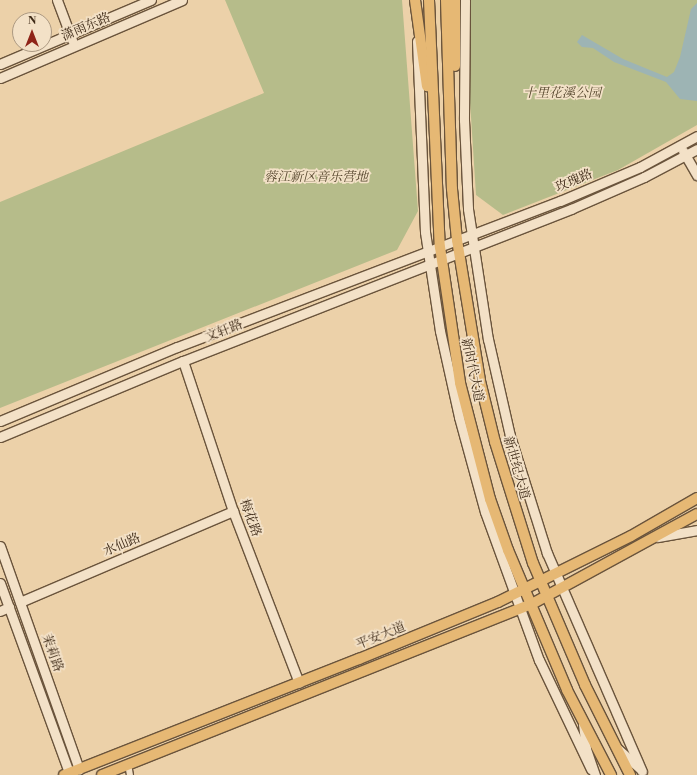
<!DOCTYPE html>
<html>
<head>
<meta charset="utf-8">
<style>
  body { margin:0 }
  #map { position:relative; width:697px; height:775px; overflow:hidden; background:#ecd1a9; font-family:"Libre Bodoni","Noto Serif SC",serif }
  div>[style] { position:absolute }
  .green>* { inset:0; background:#b6bc8a }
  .water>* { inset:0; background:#9db4b4 }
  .roads { filter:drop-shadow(1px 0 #6a543c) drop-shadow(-1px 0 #6a543c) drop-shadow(0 1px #6a543c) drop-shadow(0 -1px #6a543c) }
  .street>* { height:6px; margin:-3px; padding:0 3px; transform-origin:3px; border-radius:3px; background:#f3e1c7 }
  .secondary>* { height:9px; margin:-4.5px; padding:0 4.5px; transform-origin:4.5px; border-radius:4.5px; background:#f3e1c7 }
  .primary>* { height:10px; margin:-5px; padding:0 5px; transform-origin:5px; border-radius:5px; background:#e6b874 }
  span { translate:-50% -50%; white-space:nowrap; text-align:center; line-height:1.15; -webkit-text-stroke:3.5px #f3e1c7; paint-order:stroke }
  .street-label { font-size:13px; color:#3f2b18 }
  .park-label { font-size:13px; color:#57482f; font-style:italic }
  .north { position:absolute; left:12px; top:12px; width:40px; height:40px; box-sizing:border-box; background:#f3e1c7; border:1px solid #ab9881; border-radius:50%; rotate:0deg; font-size:11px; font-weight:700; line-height:16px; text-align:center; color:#3f2b18 }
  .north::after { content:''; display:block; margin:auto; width:14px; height:18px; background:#8f2418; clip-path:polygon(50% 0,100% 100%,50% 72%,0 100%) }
</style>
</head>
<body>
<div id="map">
  <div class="green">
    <div style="clip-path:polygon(225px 0,402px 0,418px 211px,397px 250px,0 408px,0 202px,264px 93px)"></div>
    <div style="clip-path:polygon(469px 0,697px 0,697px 125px,618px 170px,503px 215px,476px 195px,466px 40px)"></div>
  </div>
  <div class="water">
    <div style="clip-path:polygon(697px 3px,697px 101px,680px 99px,666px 82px,614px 62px,593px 48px,582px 47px,577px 42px,582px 35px,623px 59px,667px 77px,674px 72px,680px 57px,691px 9px)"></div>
  </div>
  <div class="roads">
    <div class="street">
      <div style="left:128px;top:764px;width:11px;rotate:80deg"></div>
    </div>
    <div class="secondary">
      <div style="left:57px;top:0;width:43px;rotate:69.4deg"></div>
      <div style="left:465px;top:0;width:120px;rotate:90.5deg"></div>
      <div style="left:464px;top:120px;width:89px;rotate:87.4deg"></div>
      <div style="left:468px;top:209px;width:132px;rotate:81.3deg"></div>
      <div style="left:488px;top:339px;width:99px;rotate:77.2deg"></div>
      <div style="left:510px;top:436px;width:123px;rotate:72.5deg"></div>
      <div style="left:547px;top:553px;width:238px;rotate:66.5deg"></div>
      <div style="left:417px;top:41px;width:191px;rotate:87.6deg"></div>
      <div style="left:425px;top:232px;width:100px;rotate:81.4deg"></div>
      <div style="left:440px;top:331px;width:88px;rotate:77.5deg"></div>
      <div style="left:459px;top:417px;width:98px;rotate:74.7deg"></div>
      <div style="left:485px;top:512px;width:158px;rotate:70deg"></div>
      <div style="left:539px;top:660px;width:121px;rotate:64.5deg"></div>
      <div style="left:0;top:64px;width:164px;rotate:-23deg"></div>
      <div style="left:0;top:78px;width:198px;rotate:-23.2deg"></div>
      <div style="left:683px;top:151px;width:28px;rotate:60deg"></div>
      <div style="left:183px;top:361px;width:158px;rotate:71.6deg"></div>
      <div style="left:233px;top:511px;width:184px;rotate:69deg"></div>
      <div style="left:0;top:421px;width:192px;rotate:-22.7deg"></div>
      <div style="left:177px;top:347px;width:410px;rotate:-20.9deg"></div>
      <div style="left:560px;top:201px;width:87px;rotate:-23deg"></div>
      <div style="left:640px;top:167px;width:65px;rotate:-28.5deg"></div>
      <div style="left:0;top:437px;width:198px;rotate:-22.6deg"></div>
      <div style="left:183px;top:361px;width:417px;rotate:-21.4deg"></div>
      <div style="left:571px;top:209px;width:80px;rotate:-23.7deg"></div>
      <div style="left:644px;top:177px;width:60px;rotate:-27.8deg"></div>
      <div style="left:658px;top:537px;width:40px;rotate:-10deg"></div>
      <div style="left:0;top:546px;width:237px;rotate:70.5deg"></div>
      <div style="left:0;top:583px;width:202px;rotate:70deg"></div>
      <div style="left:20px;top:602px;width:232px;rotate:-23.1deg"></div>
      <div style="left:0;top:611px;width:10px;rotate:-24deg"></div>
      <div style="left:583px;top:724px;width:25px;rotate:83deg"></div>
      <div style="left:586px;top:749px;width:28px;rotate:71deg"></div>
      <div style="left:617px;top:748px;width:31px;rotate:42deg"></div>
    </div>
    <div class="primary">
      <div style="left:415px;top:0;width:87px;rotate:82.1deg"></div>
      <div style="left:429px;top:0;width:247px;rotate:87.5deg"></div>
      <div style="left:440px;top:247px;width:137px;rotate:81.6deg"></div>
      <div style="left:460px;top:383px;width:120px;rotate:75.5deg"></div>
      <div style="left:490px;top:499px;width:54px;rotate:70.6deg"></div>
      <div style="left:508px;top:550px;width:152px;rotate:67.1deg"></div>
      <div style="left:567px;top:690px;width:96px;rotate:62.6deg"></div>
      <div style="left:446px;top:0;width:189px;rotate:88.2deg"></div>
      <div style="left:452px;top:189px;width:51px;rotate:84.4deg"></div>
      <div style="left:457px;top:240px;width:143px;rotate:80.7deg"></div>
      <div style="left:480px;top:381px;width:63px;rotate:76.2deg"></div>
      <div style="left:495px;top:442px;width:127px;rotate:72.6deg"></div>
      <div style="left:533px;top:563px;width:133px;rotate:66.9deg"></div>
      <div style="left:585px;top:685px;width:101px;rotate:63.4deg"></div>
      <div style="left:455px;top:66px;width:66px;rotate:-90deg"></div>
      <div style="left:64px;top:775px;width:317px;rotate:-21.5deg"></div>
      <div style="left:359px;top:659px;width:150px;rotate:-22.3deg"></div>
      <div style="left:498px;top:602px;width:148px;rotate:-26.4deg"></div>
      <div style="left:631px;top:536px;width:76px;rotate:-29.9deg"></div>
      <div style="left:102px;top:775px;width:461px;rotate:-21.7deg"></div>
      <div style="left:530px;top:605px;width:190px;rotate:-28.6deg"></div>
    </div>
  </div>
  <div class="street-label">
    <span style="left:86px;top:27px;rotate:-23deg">潇雨东路</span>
    <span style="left:574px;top:181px;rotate:-23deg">玫瑰路</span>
    <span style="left:224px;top:331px;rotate:-21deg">文轩路</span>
    <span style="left:472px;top:370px;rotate:78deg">新时代大道</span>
    <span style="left:516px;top:468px;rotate:74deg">新世纪大道</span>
    <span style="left:250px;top:518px;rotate:70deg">梅花路</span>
    <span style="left:122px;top:545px;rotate:-23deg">水仙路</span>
    <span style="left:381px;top:636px;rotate:-22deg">平安大道</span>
    <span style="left:52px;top:653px;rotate:70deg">茉莉路</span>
  </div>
  <div class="park-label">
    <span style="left:562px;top:93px">十里花溪公园</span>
    <span style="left:316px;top:177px">蓉江新区音乐营地</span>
  </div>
  <div class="north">N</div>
</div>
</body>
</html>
